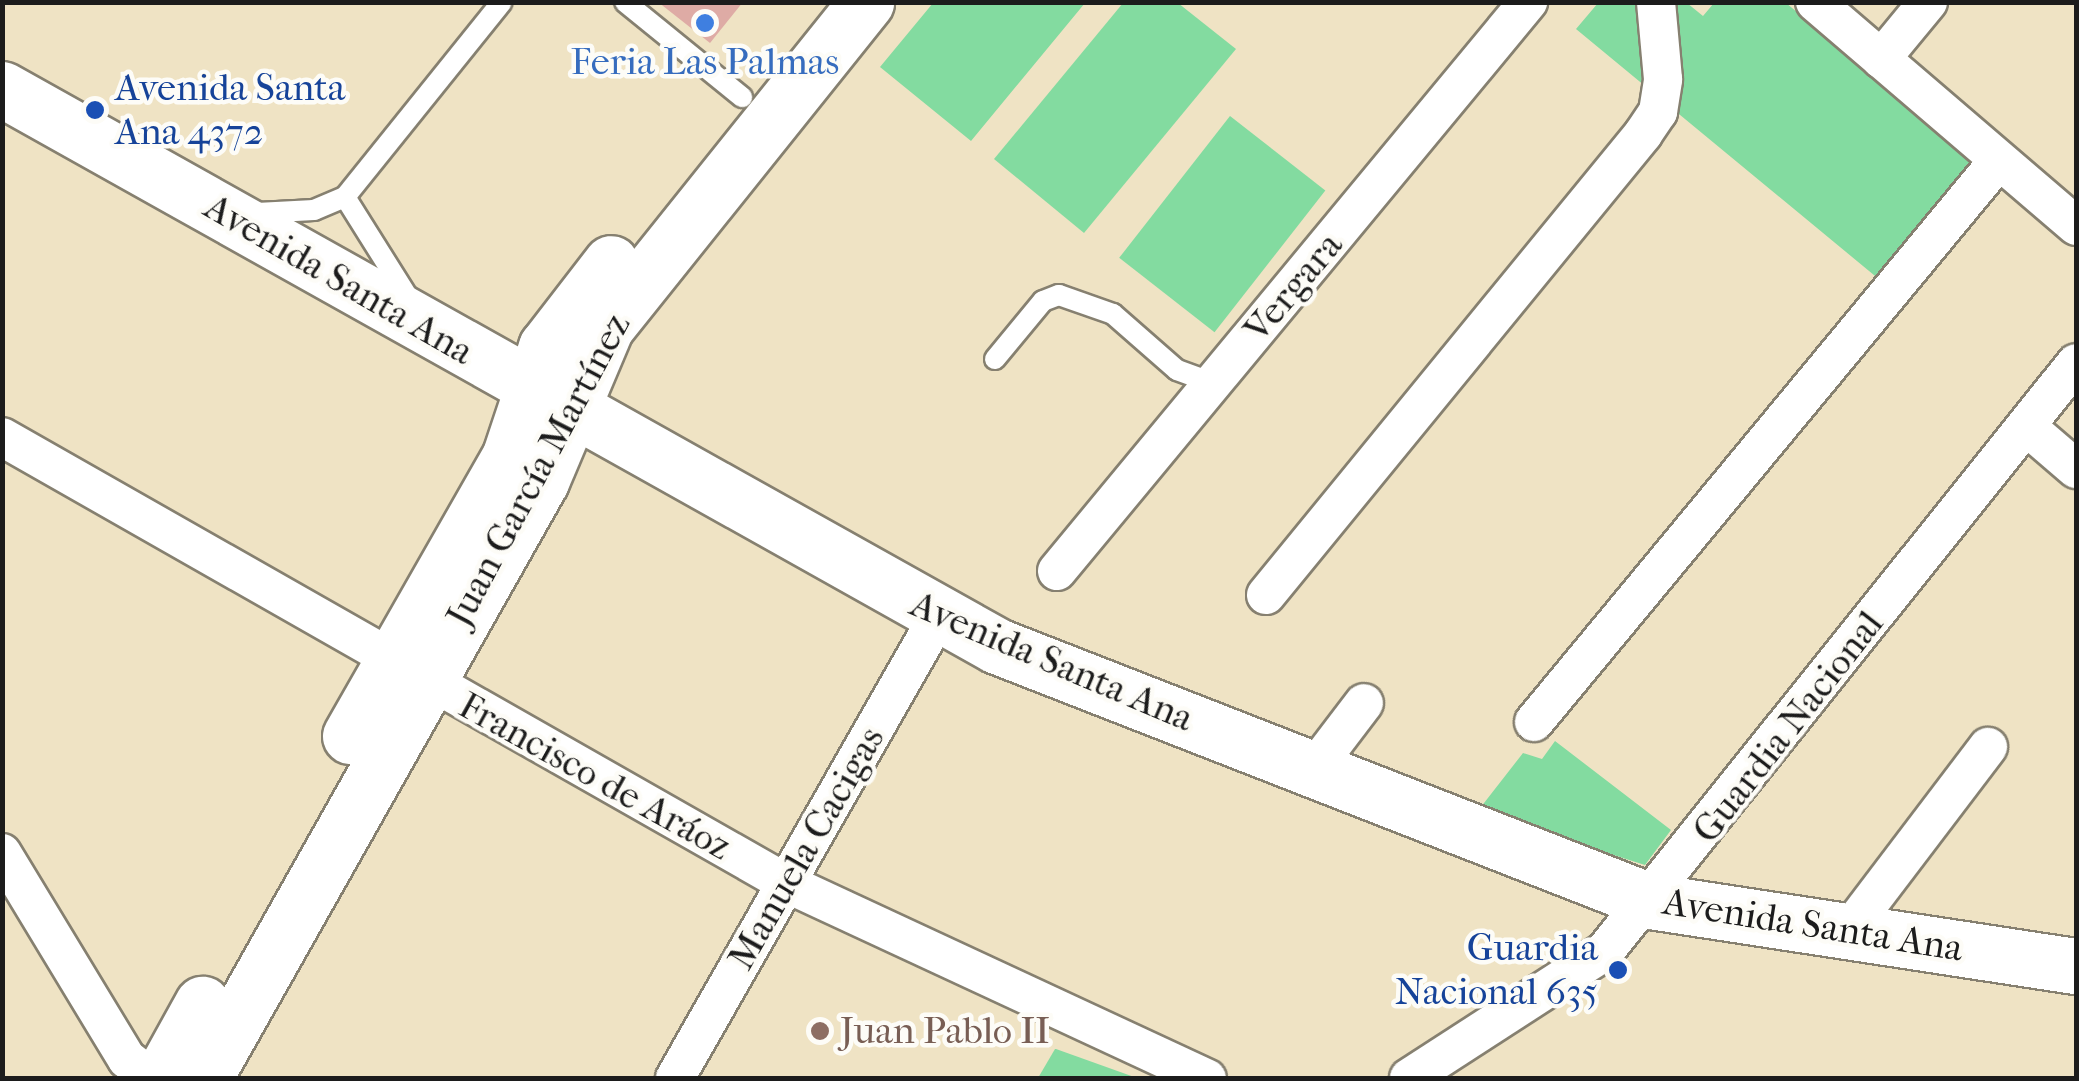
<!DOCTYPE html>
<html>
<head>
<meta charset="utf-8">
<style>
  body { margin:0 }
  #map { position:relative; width:2079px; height:1081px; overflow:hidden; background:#efe3c4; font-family:"IM FELL French Canon",serif }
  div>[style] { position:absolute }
  .green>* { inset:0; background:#83dba0; transform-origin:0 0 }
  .building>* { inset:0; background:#deaba5 }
  .roads { filter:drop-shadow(2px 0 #868070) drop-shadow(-2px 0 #868070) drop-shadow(0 2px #868070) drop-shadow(0 -2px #868070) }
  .service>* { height:20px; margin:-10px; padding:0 10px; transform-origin:10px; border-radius:10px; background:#fff }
  .minor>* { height:38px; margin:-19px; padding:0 19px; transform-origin:19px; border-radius:19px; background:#fff }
  .secondary>* { height:55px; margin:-27.5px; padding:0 27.5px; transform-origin:27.5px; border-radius:27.5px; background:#fff }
  .primary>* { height:55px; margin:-27.5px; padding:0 27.5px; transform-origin:27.5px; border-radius:27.5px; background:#fff }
  .dots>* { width:28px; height:28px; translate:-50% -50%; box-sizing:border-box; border:5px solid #fdfcf7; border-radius:50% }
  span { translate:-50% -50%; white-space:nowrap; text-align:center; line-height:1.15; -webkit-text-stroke:9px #fdfcf7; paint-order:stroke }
  .shop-label { font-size:38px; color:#366cbe }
  .transit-label { font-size:38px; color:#164399 }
  .left { translate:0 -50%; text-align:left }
  .right { translate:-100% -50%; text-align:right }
  .street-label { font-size:38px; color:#1c1c1c }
  .education-label { font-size:38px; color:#785e54 }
  .frame { position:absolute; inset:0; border:5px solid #1c1c1c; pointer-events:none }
</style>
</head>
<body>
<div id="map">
  <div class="green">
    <div style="clip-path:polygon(933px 3px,933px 2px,1085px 3px,971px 141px,880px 67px)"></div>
    <div style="clip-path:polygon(1123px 3px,1178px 3px,1236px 49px,1084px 233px,994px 159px)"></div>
    <div style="clip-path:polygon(1598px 3px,1687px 3px,1703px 16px,1714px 3px,1786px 3px,1984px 166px,1886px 285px,1576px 29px)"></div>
    <div style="left:1230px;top:116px;width:121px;height:180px;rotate:38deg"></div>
    <div style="clip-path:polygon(1555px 741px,1671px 830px,1645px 865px,1477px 812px,1523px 753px,1542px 759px)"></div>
    <div style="clip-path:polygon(1055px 1049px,1056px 1049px,1137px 1078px,1038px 1078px)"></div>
  </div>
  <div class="building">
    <div style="clip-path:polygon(658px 2px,743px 2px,710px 43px)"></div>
  </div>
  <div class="roads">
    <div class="service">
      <div style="left:625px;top:2px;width:151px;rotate:39.1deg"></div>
      <div style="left:345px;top:197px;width:250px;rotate:-51.2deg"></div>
      <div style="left:257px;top:213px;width:57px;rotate:-3deg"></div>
      <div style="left:314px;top:210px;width:34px;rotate:-23deg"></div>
      <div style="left:345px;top:197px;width:120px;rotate:57.9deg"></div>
      <div style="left:995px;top:359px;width:75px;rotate:-50.4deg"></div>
      <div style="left:1043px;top:301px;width:17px;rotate:-21deg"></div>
      <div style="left:1059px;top:295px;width:57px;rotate:19.4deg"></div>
      <div style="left:1113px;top:314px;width:85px;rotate:41.2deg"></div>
      <div style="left:1177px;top:370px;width:38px;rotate:20deg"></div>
    </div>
    <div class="minor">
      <div style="left:1815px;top:2px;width:344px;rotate:40.6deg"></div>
      <div style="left:1881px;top:59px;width:74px;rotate:-50.5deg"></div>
      <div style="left:2026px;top:426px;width:66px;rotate:40.7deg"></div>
      <div style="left:2px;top:437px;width:902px;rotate:29.63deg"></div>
      <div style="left:786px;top:883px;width:464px;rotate:24.9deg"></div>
      <div style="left:1057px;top:571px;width:739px;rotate:-50.38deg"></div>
      <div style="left:1266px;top:595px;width:596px;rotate:-50.72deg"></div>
      <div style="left:1643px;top:134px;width:27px;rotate:-56deg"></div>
      <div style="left:1658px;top:112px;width:33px;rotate:-81deg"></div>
      <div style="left:1663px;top:79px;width:77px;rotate:-95.2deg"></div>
      <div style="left:1534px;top:722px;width:729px;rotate:-50.4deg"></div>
      <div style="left:1313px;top:770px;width:84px;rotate:-52.7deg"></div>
      <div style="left:2px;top:853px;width:241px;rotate:58.8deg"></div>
      <div style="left:127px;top:1059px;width:31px;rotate:37deg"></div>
      <div style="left:1849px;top:930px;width:230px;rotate:-52.8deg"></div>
      <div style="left:675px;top:1078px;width:531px;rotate:-60.3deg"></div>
      <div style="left:1409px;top:1078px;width:234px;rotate:-32.9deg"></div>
      <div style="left:1605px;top:951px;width:753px;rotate:-51.3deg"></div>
    </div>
    <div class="secondary">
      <div style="left:350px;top:736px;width:323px;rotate:-60.3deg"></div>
      <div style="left:510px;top:455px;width:114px;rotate:-71.6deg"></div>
      <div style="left:546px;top:347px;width:106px;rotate:-52.3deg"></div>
      <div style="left:161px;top:1078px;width:85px;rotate:-61deg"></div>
      <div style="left:204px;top:1078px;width:686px;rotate:-60.56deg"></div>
      <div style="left:541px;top:481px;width:167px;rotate:-67.1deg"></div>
      <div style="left:606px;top:327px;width:416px;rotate:-51.3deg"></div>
    </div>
    <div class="primary">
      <div style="left:2px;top:89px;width:1140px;rotate:29.24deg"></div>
      <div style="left:997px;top:646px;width:701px;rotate:21.33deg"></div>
      <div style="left:1650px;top:901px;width:431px;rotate:8.7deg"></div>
    </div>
  </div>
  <div class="dots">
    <div style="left:705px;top:23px;background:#3f7fe0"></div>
    <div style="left:95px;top:110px;background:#1a4fb4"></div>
    <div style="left:1618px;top:970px;background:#1a4fb4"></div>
    <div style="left:820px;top:1031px;background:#8d6e63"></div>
  </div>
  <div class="shop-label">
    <span style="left:705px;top:62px">Feria Las Palmas</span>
  </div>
  <div class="transit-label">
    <span class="left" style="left:115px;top:110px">Avenida Santa<br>Ana 4372</span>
    <span class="right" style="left:1598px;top:970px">Guardia<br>Nacional 635</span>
  </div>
  <div class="street-label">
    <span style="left:339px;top:279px;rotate:30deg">Avenida Santa Ana</span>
    <span style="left:1293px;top:287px;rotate:-50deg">Vergara</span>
    <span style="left:538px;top:470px;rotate:-62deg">Juan García Martínez</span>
    <span style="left:1052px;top:661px;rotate:23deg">Avenida Santa Ana</span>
    <span style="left:1788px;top:727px;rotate:-52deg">Guardia Nacional</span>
    <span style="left:595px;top:776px;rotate:29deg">Francisco de Aráoz</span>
    <span style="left:806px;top:848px;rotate:-60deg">Manuela Cacigas</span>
    <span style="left:1813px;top:925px;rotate:9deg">Avenida Santa Ana</span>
  </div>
  <div class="education-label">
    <span class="left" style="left:840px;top:1031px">Juan Pablo II</span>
  </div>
  <div class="frame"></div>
</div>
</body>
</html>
